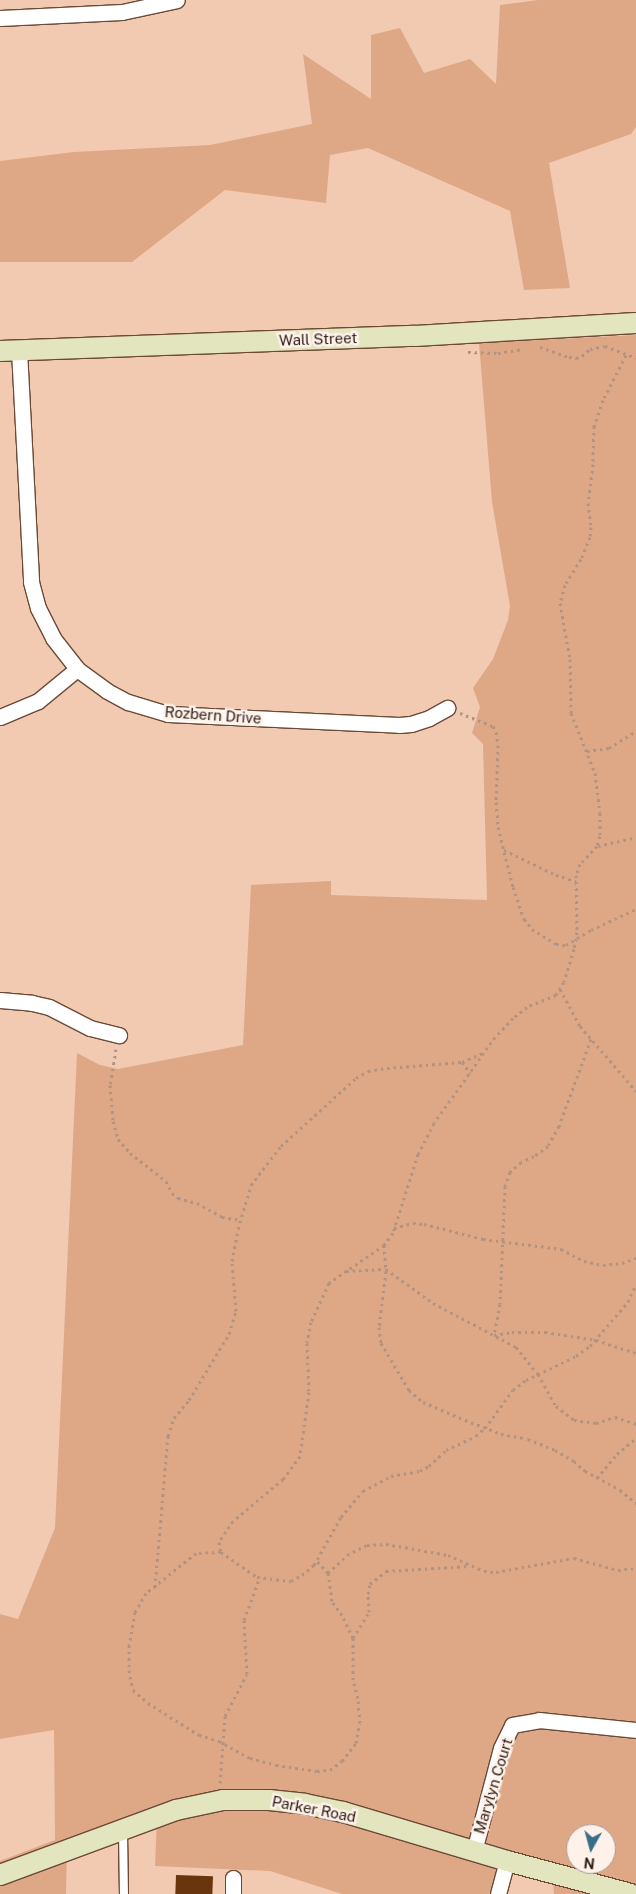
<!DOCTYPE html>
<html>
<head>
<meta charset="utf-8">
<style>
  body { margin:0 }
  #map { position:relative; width:636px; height:1894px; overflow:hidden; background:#f2cab2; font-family:"Public Sans",sans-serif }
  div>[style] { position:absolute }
  .green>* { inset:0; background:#dea887 }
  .building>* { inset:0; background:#69350e; transform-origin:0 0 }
  .path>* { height:3px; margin-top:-1.5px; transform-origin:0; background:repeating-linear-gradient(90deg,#b39380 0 2.5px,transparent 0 6.5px) }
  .roads { filter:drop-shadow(1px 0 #6b4935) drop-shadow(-1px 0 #6b4935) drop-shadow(0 1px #6b4935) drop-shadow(0 -1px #6b4935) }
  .lane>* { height:8px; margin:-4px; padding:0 4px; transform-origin:4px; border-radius:4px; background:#fff }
  .street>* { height:15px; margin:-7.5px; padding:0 7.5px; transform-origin:7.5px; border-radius:7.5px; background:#fff }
  .secondary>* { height:20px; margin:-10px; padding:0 10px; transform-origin:10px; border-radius:10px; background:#e3e5bf }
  span { translate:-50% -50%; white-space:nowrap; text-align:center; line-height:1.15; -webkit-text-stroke:5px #fef1ea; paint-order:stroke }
  .street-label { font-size:15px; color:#2c1d14 }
  .north { position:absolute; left:566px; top:1824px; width:50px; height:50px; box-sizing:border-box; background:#fef1ea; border:1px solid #aa9c94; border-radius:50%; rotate:187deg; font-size:14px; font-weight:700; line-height:20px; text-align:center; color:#2c1d14 }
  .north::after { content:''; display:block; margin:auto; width:18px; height:22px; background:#386e89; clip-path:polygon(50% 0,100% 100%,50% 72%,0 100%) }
</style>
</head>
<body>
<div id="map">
  <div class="green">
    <div style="clip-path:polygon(538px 0,636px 0,636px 127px,631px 134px,549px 163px,570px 288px,524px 290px,510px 211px,368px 148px,330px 155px,326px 203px,225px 190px,132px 262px,0 262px,0 161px,74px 152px,210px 145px,312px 124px,303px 54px,371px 99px,371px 35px,400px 28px,424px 73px,470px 59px,496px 84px,500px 5px)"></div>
    <div style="clip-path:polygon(evenodd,636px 335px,636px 1894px,554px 1894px,552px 1873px,509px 1861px,499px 1894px,342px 1894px,270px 1871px,155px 1866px,157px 1816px,67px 1849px,66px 1894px,0 1894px,0 1861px,55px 1840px,54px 1730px,0 1739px,0 1614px,18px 1619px,55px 1528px,77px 1053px,100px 1065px,118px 1069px,243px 1045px,251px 885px,331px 881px,331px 895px,487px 900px,483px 744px,472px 733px,480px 707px,473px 688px,493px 659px,508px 620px,510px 606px,492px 502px,479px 343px,636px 335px,576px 1834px,606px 1834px,606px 1864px,576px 1864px,576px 1834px)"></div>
  </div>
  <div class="building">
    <div style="left:176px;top:1875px;width:37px;height:19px;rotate:2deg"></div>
  </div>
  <div class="path">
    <div style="left:540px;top:347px;width:31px;rotate:19deg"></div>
    <div style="left:569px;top:357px;width:7px;rotate:8deg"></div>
    <div style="left:576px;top:358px;width:6px;rotate:-18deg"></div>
    <div style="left:582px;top:356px;width:11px;rotate:-41deg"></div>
    <div style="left:590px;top:349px;width:15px;rotate:-11deg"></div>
    <div style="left:605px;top:346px;width:33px;rotate:21deg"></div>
    <div style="left:468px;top:352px;width:30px;rotate:2deg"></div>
    <div style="left:498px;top:353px;width:25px;rotate:-9deg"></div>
    <div style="left:626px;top:355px;width:51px;rotate:117.1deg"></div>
    <div style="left:603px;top:400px;width:28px;rotate:109deg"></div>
    <div style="left:594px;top:426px;width:38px;rotate:92deg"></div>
    <div style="left:593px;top:464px;width:39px;rotate:97deg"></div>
    <div style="left:588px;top:503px;width:24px;rotate:83deg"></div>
    <div style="left:591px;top:527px;width:10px;rotate:96deg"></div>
    <div style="left:590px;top:537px;width:24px;rotate:112deg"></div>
    <div style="left:581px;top:559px;width:31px;rotate:122deg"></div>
    <div style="left:565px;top:585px;width:19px;rotate:106deg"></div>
    <div style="left:560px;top:603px;width:57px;rotate:79.9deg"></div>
    <div style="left:570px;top:659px;width:54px;rotate:88.9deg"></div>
    <div style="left:571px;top:713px;width:65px;rotate:68.2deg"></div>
    <div style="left:595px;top:773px;width:40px;rotate:82.9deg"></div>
    <div style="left:600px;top:813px;width:23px;rotate:90deg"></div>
    <div style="left:600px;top:836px;width:10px;rotate:107deg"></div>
    <div style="left:597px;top:846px;width:25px;rotate:133deg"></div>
    <div style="left:580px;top:864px;width:12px;rotate:110deg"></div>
    <div style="left:576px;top:875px;width:57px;rotate:89deg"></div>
    <div style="left:577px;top:932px;width:17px;rotate:100deg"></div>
    <div style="left:574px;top:949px;width:34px;rotate:107deg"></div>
    <div style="left:564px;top:982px;width:15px;rotate:122deg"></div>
    <div style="left:556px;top:995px;width:31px;rotate:158deg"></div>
    <div style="left:527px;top:1007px;width:18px;rotate:142deg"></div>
    <div style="left:513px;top:1018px;width:26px;rotate:133deg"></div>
    <div style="left:495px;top:1037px;width:105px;rotate:125.3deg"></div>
    <div style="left:434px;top:1123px;width:35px;rotate:117deg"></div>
    <div style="left:418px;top:1154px;width:83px;rotate:107.6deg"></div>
    <div style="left:393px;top:1233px;width:15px;rotate:127deg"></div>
    <div style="left:384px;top:1245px;width:67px;rotate:145.4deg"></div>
    <div style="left:329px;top:1283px;width:43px;rotate:114.8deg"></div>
    <div style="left:311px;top:1322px;width:21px;rotate:101deg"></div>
    <div style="left:307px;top:1343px;width:49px;rotate:87.7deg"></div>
    <div style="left:309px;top:1392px;width:65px;rotate:98deg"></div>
    <div style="left:300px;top:1456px;width:29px;rotate:126deg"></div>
    <div style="left:283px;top:1479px;width:65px;rotate:140deg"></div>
    <div style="left:233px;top:1521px;width:25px;rotate:124deg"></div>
    <div style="left:219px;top:1542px;width:10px;rotate:79deg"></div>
    <div style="left:221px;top:1552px;width:44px;rotate:34.8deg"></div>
    <div style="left:257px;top:1577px;width:34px;rotate:7deg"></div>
    <div style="left:291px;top:1581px;width:13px;rotate:-29deg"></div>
    <div style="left:302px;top:1575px;width:16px;rotate:-40deg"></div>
    <div style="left:314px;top:1565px;width:55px;rotate:-60.6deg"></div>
    <div style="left:341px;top:1517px;width:34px;rotate:-50deg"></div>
    <div style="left:363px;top:1491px;width:32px;rotate:-28deg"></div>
    <div style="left:391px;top:1476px;width:29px;rotate:-10deg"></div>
    <div style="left:420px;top:1471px;width:10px;rotate:-29deg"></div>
    <div style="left:429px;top:1466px;width:23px;rotate:-43deg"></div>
    <div style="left:446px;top:1450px;width:33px;rotate:-25deg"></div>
    <div style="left:476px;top:1436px;width:12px;rotate:-42deg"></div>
    <div style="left:485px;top:1428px;width:47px;rotate:-53.6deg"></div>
    <div style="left:513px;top:1390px;width:16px;rotate:-38deg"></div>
    <div style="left:526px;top:1380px;width:55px;rotate:-25.6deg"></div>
    <div style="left:576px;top:1356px;width:17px;rotate:-36deg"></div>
    <div style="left:590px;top:1346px;width:58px;rotate:-49.2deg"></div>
    <div style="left:628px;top:1302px;width:20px;rotate:-66deg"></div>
    <div style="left:460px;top:713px;width:35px;rotate:22deg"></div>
    <div style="left:493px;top:726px;width:7px;rotate:63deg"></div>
    <div style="left:496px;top:732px;width:13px;rotate:81deg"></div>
    <div style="left:498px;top:745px;width:57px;rotate:92deg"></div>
    <div style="left:496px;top:802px;width:25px;rotate:85deg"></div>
    <div style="left:498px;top:827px;width:62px;rotate:76deg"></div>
    <div style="left:513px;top:887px;width:34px;rotate:71deg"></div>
    <div style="left:524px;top:919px;width:13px;rotate:51deg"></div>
    <div style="left:532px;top:929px;width:28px;rotate:32deg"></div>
    <div style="left:556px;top:944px;width:10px;rotate:6deg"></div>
    <div style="left:566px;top:945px;width:29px;rotate:-31deg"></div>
    <div style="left:591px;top:930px;width:50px;rotate:-25deg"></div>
    <div style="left:587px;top:751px;width:22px;rotate:-8deg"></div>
    <div style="left:609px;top:748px;width:32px;rotate:-32deg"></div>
    <div style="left:598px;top:846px;width:39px;rotate:-13deg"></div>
    <div style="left:504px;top:850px;width:58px;rotate:25.7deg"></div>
    <div style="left:556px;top:875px;width:21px;rotate:17deg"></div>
    <div style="left:560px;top:989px;width:42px;rotate:61.6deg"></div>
    <div style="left:580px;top:1026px;width:86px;rotate:49.3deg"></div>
    <div style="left:591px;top:1039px;width:93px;rotate:110.2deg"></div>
    <div style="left:559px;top:1126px;width:23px;rotate:119deg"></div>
    <div style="left:548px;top:1146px;width:17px;rotate:144deg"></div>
    <div style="left:534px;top:1156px;width:14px;rotate:155deg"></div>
    <div style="left:521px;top:1162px;width:15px;rotate:138deg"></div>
    <div style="left:510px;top:1172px;width:15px;rotate:110deg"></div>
    <div style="left:505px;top:1186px;width:118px;rotate:92.4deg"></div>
    <div style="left:500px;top:1304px;width:32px;rotate:101deg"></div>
    <div style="left:494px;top:1335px;width:18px;rotate:-9deg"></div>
    <div style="left:512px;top:1332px;width:33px"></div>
    <div style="left:545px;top:1332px;width:52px;rotate:8.9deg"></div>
    <div style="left:596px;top:1340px;width:42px;rotate:18deg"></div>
    <div style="left:116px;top:1049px;width:36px;rotate:99deg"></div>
    <div style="left:110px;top:1085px;width:36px;rotate:85deg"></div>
    <div style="left:113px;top:1121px;width:19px;rotate:74deg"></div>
    <div style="left:118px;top:1139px;width:18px;rotate:49deg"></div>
    <div style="left:130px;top:1153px;width:46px;rotate:37.9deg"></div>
    <div style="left:166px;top:1181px;width:13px;rotate:63deg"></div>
    <div style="left:172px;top:1193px;width:8px;rotate:40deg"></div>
    <div style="left:178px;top:1198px;width:20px;rotate:15deg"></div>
    <div style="left:197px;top:1203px;width:29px;rotate:29deg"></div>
    <div style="left:222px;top:1217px;width:18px;rotate:9deg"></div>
    <div style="left:462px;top:1062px;width:14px;rotate:54deg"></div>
    <div style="left:394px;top:1228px;width:20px;rotate:-15deg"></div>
    <div style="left:413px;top:1223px;width:11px;rotate:5deg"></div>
    <div style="left:424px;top:1224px;width:61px;rotate:14.3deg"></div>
    <div style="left:483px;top:1239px;width:79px;rotate:7.3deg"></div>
    <div style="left:561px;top:1249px;width:26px;rotate:28deg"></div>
    <div style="left:584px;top:1261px;width:19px;rotate:12deg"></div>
    <div style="left:603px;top:1265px;width:19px;rotate:-6deg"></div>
    <div style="left:622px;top:1263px;width:15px;rotate:-20deg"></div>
    <div style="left:384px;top:1245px;width:26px;rotate:86deg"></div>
    <div style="left:386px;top:1271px;width:56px;rotate:97.1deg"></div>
    <div style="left:379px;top:1327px;width:16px;rotate:83deg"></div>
    <div style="left:381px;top:1343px;width:55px;rotate:59.2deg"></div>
    <div style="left:409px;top:1390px;width:18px;rotate:41deg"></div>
    <div style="left:423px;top:1402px;width:46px;rotate:23.2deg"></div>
    <div style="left:465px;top:1420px;width:39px;rotate:21deg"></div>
    <div style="left:501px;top:1434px;width:27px;rotate:10deg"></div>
    <div style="left:528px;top:1439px;width:29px;rotate:22deg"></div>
    <div style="left:555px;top:1450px;width:22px;rotate:30deg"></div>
    <div style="left:574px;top:1461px;width:15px;rotate:42deg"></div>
    <div style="left:585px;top:1471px;width:40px;rotate:28deg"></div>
    <div style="left:620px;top:1490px;width:21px;rotate:39deg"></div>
    <div style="left:346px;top:1271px;width:40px;rotate:-2.9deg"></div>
    <div style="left:386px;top:1269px;width:58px;rotate:35.9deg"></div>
    <div style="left:433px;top:1303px;width:94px;rotate:27.9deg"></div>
    <div style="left:516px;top:1347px;width:35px;rotate:51deg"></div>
    <div style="left:538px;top:1374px;width:37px;rotate:61deg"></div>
    <div style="left:556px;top:1406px;width:23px;rotate:38deg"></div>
    <div style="left:574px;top:1420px;width:22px;rotate:8deg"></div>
    <div style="left:596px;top:1423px;width:20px;rotate:-18deg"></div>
    <div style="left:615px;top:1417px;width:22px;rotate:18deg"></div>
    <div style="left:597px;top:1478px;width:31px;rotate:-50deg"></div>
    <div style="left:617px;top:1454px;width:25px;rotate:-40deg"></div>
    <div style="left:221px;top:1552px;width:25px;rotate:178deg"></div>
    <div style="left:196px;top:1553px;width:64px;rotate:141.3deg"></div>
    <div style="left:146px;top:1593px;width:22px;rotate:120deg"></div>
    <div style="left:135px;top:1612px;width:34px;rotate:100deg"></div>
    <div style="left:129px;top:1645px;width:25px;rotate:90deg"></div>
    <div style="left:129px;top:1670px;width:20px;rotate:79deg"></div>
    <div style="left:133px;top:1690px;width:20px;rotate:41deg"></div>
    <div style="left:148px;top:1703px;width:60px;rotate:32.1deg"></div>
    <div style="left:199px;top:1735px;width:21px;rotate:17deg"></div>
    <div style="left:219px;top:1741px;width:35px;rotate:29deg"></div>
    <div style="left:250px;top:1758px;width:27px;rotate:15deg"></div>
    <div style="left:276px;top:1765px;width:41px;rotate:8.3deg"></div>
    <div style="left:317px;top:1771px;width:13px;rotate:-4deg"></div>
    <div style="left:330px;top:1770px;width:15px;rotate:-37deg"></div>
    <div style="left:342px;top:1761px;width:23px;rotate:-52deg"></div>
    <div style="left:356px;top:1743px;width:20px;rotate:-79deg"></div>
    <div style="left:360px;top:1723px;width:25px;rotate:-95deg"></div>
    <div style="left:358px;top:1698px;width:19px;rotate:-106deg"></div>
    <div style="left:353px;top:1680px;width:42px;rotate:-90deg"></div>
    <div style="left:353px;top:1638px;width:25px;rotate:-116deg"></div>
    <div style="left:342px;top:1615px;width:17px;rotate:-126deg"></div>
    <div style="left:332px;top:1601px;width:28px;rotate:-98deg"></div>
    <div style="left:328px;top:1573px;width:16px;rotate:-133deg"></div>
    <div style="left:328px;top:1573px;width:26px;rotate:-43deg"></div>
    <div style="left:347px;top:1555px;width:22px;rotate:-27deg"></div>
    <div style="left:367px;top:1545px;width:19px;rotate:-3deg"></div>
    <div style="left:386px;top:1544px;width:63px;rotate:10.1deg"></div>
    <div style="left:448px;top:1555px;width:39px;rotate:24deg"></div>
    <div style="left:484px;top:1571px;width:12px;rotate:5deg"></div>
    <div style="left:496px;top:1572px;width:79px;rotate:-10.2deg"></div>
    <div style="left:574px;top:1558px;width:46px;rotate:15.3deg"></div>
    <div style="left:618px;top:1570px;width:18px;rotate:-6deg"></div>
    <div style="left:155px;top:1587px;width:152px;rotate:-85.1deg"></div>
    <div style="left:168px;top:1436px;width:19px;rotate:-72deg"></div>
    <div style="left:174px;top:1418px;width:23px;rotate:-50deg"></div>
    <div style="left:189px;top:1400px;width:77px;rotate:-58.8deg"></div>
    <div style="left:229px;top:1334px;width:24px;rotate:-73deg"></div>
    <div style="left:236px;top:1311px;width:50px;rotate:-94.6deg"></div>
    <div style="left:232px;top:1261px;width:33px;rotate:-79deg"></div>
    <div style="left:238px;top:1229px;width:46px;rotate:-73.5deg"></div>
    <div style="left:251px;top:1185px;width:49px;rotate:-52.4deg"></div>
    <div style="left:281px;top:1146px;width:101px;rotate:-42.2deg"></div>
    <div style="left:356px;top:1078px;width:14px;rotate:-30deg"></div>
    <div style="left:368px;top:1071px;width:19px;rotate:-9deg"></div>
    <div style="left:387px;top:1068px;width:75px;rotate:-4.6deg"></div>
    <div style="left:462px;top:1062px;width:22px;rotate:-24deg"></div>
    <div style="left:353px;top:1638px;width:31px;rotate:-58deg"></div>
    <div style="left:369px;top:1612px;width:18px;rotate:-93deg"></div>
    <div style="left:368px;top:1594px;width:10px;rotate:-79deg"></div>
    <div style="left:370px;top:1584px;width:21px;rotate:-39deg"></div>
    <div style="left:386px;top:1571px;width:84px;rotate:-3.4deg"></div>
    <div style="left:220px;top:1783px;width:67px;rotate:-85.7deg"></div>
    <div style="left:225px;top:1716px;width:47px;rotate:-62.4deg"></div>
    <div style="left:247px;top:1674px;width:54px;rotate:-93.2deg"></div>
    <div style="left:244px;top:1620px;width:46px;rotate:-69.6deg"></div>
  </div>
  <div class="roads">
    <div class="lane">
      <div style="left:123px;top:1832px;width:62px;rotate:89.1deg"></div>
    </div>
    <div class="street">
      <div style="left:0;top:18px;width:122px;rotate:-2.8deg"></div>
      <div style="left:122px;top:12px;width:56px;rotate:-12.3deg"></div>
      <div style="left:19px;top:350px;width:232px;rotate:87deg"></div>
      <div style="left:31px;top:582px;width:27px;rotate:75deg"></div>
      <div style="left:38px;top:608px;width:34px;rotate:63deg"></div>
      <div style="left:53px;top:638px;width:39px;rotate:52deg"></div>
      <div style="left:77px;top:669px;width:37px;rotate:36deg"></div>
      <div style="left:107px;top:691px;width:24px;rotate:28deg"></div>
      <div style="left:128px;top:702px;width:42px;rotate:16.7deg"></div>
      <div style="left:168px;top:714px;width:231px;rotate:2.7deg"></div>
      <div style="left:399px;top:725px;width:12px;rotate:-5deg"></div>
      <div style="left:411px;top:724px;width:19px;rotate:-18deg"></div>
      <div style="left:429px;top:718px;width:21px;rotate:-29deg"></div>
      <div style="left:0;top:717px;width:41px;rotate:-22.8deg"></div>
      <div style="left:38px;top:701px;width:50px;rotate:-39.4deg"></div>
      <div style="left:0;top:1000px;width:32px;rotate:5deg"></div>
      <div style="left:32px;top:1003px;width:17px;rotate:13deg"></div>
      <div style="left:49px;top:1007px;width:46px;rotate:27.1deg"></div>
      <div style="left:90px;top:1028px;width:30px;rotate:14deg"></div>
      <div style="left:474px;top:1851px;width:106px;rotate:-75.3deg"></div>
      <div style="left:501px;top:1748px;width:25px;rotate:-64deg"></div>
      <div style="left:512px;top:1725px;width:27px;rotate:-10deg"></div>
      <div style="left:539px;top:1720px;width:98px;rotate:5.9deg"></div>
      <div style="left:233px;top:1894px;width:16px;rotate:-90deg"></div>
      <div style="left:498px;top:1894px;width:34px;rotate:-75deg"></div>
    </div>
    <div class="secondary">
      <div style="left:0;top:351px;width:415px;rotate:-2.1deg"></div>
      <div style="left:415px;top:336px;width:221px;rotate:-3.4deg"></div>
      <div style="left:0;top:1875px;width:188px;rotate:-20.3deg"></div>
      <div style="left:176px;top:1810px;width:48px;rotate:-12deg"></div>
      <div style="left:223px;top:1800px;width:46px"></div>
      <div style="left:269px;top:1800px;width:36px;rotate:6deg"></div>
      <div style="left:305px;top:1804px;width:39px;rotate:12deg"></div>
      <div style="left:343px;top:1812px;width:171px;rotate:16.6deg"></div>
      <div style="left:507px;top:1861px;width:128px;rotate:14.9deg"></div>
    </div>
  </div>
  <div class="street-label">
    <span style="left:318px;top:339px;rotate:-2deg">Wall Street</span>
    <span style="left:213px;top:715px;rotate:4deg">Rozbern Drive</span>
    <span style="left:493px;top:1786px;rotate:-73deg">Marylyn Court</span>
    <span style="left:314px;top:1809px;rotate:11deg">Parker Road</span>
  </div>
  <div class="north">N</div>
</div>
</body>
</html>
